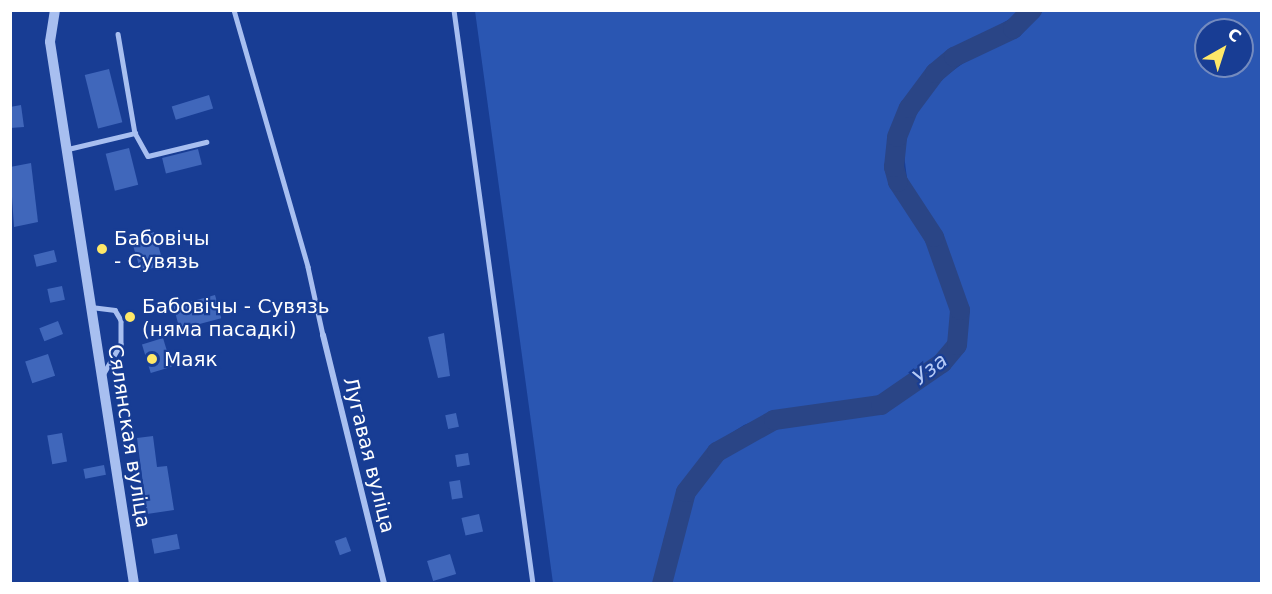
<!DOCTYPE html>
<html>
<head>
<meta charset="utf-8">
<style>
  body { margin:0 }
  #map { position:relative; width:1272px; height:594px; overflow:hidden; background:#183d94; font-family:"DejaVu Sans",sans-serif }
  div>[style] { position:absolute }
  .green>* { inset:0; background:#2a56b2 }
  .river>* { height:20px; margin:-10px; padding:0 10px; transform-origin:10px; border-radius:10px; background:#2a4586 }
  .building>* { inset:0; background:#4067bb; transform-origin:0 0 }
  .service>* { height:4.5px; margin:-2.25px; padding:0 2.25px; transform-origin:2.25px; border-radius:2.25px; background:#a8bff0 }
  .minor>* { height:6px; margin:-3px; padding:0 3px; transform-origin:3px; border-radius:3px; background:#a8bff0 }
  .tertiary>* { height:10px; margin:-5px; padding:0 5px; transform-origin:5px; border-radius:5px; background:#a8bff0 }
  .dots>* { width:16px; height:16px; translate:-50% -50%; box-sizing:border-box; border:3px solid #183d94; border-radius:50% }
  span { translate:-50% -50%; white-space:nowrap; text-align:center; line-height:1.15; -webkit-text-stroke:4.5px #183d94; paint-order:stroke }
  .poi-label { font-size:20px; color:#fff }
  .left { translate:0 -50%; text-align:left }
  .street-label { font-size:20px; color:#fff }
  .water-label { font-size:21px; color:#b5caf7; font-style:italic }
  .frame { position:absolute; inset:0; border:12px solid #fff; pointer-events:none }
  .north { position:absolute; left:1194px; top:18px; width:60px; height:60px; box-sizing:border-box; background:#183d94; border:2px solid #748bbf; border-radius:50%; rotate:39deg; font-size:16px; font-weight:700; line-height:24px; text-align:center; color:#fff }
  .north::after { content:''; display:block; margin:auto; width:21px; height:27px; background:#ffe868; clip-path:polygon(50% 0,100% 100%,50% 72%,0 100%) }
</style>
</head>
<body>
<div id="map">
  <div class="green">
    <div style="clip-path:polygon(475px 11px,1023px 11px,932px 65px,913px 90px,893px 135px,888px 161px,892px 186px,930px 245px,952px 309px,952px 333px,943px 352px,878px 400px,776px 413px,744px 425px,716px 443px,683px 481px,664px 538px,656px 583px,553px 583px)"></div>
    <div style="clip-path:polygon(evenodd,1043px 11px,1261px 11px,1261px 583px,670px 583px,683px 521px,697px 485px,713px 463px,741px 442px,775px 426px,872px 412px,897px 403px,959px 353px,968px 326px,964px 298px,945px 245px,908px 187px,903px 146px,916px 113px,940px 80px,969px 59px,1020px 36px,1043px 11px,1206px 30px,1242px 30px,1242px 66px,1206px 66px,1206px 30px)"></div>
  </div>
  <div class="river">
    <div style="left:662px;top:584px;width:95px;rotate:-75.4deg"></div>
    <div style="left:686px;top:492px;width:51px;rotate:-52.2deg"></div>
    <div style="left:717px;top:452px;width:65px;rotate:-29.3deg"></div>
    <div style="left:774px;top:420px;width:108px;rotate:-8deg"></div>
    <div style="left:881px;top:405px;width:74px;rotate:-34.5deg"></div>
    <div style="left:942px;top:363px;width:23px;rotate:-50deg"></div>
    <div style="left:957px;top:345px;width:35px;rotate:-85deg"></div>
    <div style="left:960px;top:310px;width:77px;rotate:-109.6deg"></div>
    <div style="left:934px;top:237px;width:66px;rotate:-123.2deg"></div>
    <div style="left:898px;top:182px;width:16px;rotate:-105deg"></div>
    <div style="left:894px;top:167px;width:30px;rotate:-84deg"></div>
    <div style="left:897px;top:137px;width:31px;rotate:-68deg"></div>
    <div style="left:909px;top:108px;width:44px;rotate:-53.4deg"></div>
    <div style="left:935px;top:73px;width:25px;rotate:-40deg"></div>
    <div style="left:954px;top:57px;width:65px;rotate:-25.4deg"></div>
    <div style="left:1013px;top:29px;width:27px;rotate:-45deg"></div>
  </div>
  <div class="building">
    <div style="left:109px;top:69px;width:55px;height:25px;rotate:76deg"></div>
    <div style="left:209px;top:95px;width:14px;height:39px;rotate:73deg"></div>
    <div style="clip-path:polygon(21px 105px,24px 127px,10px 128px,10px 107px)"></div>
    <div style="left:129px;top:148px;width:38px;height:24px;rotate:76deg"></div>
    <div style="left:198px;top:149px;width:16px;height:37px;rotate:76deg"></div>
    <div style="clip-path:polygon(31px 163px,38px 222px,14px 227px,10px 167px)"></div>
    <div style="left:154px;top:232px;width:34px;height:24px;rotate:73deg"></div>
    <div style="left:54px;top:250px;width:12px;height:21px;rotate:76deg"></div>
    <div style="left:62px;top:286px;width:14px;height:15px;rotate:78deg"></div>
    <div style="left:215px;top:295px;width:24px;height:43px;rotate:75deg"></div>
    <div style="left:58px;top:321px;width:14px;height:20px;rotate:69deg"></div>
    <div style="clip-path:polygon(444px 333px,450px 376px,438px 378px,428px 337px)"></div>
    <div style="left:163px;top:338px;width:30px;height:22px;rotate:73deg"></div>
    <div style="left:48px;top:354px;width:23px;height:24px;rotate:72deg"></div>
    <div style="left:456px;top:413px;width:14px;height:11px;rotate:78deg"></div>
    <div style="left:62px;top:433px;width:29px;height:15px;rotate:80deg"></div>
    <div style="clip-path:polygon(153px 436px,157px 467px,167px 466px,174px 510px,147px 514px,137px 438px)"></div>
    <div style="left:468px;top:453px;width:12px;height:13px;rotate:81deg"></div>
    <div style="left:104px;top:465px;width:10px;height:21px;rotate:79deg"></div>
    <div style="left:460px;top:480px;width:18px;height:11px;rotate:81deg"></div>
    <div style="left:479px;top:514px;width:18px;height:18px;rotate:77deg"></div>
    <div style="left:177px;top:534px;width:15px;height:26px;rotate:79deg"></div>
    <div style="left:346px;top:537px;width:15px;height:12px;rotate:70deg"></div>
    <div style="left:450px;top:554px;width:21px;height:24px;rotate:73deg"></div>
  </div>
  <div class="service">
    <div style="left:234px;top:10px;width:267px;rotate:73.9deg"></div>
    <div style="left:308px;top:267px;width:70px;rotate:77.6deg"></div>
    <div style="left:454px;top:10px;width:579px;rotate:82.16deg"></div>
    <div style="left:118px;top:34px;width:100px;rotate:80.3deg"></div>
    <div style="left:68px;top:149px;width:69px;rotate:-13.4deg"></div>
    <div style="left:135px;top:133px;width:26px;rotate:61deg"></div>
    <div style="left:148px;top:156px;width:60px;rotate:-13.6deg"></div>
    <div style="left:91px;top:307px;width:24px;rotate:7deg"></div>
    <div style="left:115px;top:310px;width:12px;rotate:59deg"></div>
    <div style="left:121px;top:320px;width:24px;rotate:90deg"></div>
    <div style="left:121px;top:344px;width:34px;rotate:120deg"></div>
  </div>
  <div class="minor">
    <div style="left:323px;top:335px;width:256px;rotate:76.2deg"></div>
  </div>
  <div class="tertiary">
    <div style="left:55px;top:10px;width:32px;rotate:99deg"></div>
    <div style="left:50px;top:42px;width:548px;rotate:81.19deg"></div>
  </div>
  <div class="dots">
    <div style="left:102px;top:249px;background:#ffe868"></div>
    <div style="left:130px;top:317px;background:#ffe868"></div>
    <div style="left:152px;top:359px;background:#ffe868"></div>
  </div>
  <div class="poi-label">
    <span class="left" style="left:114px;top:250px">Бабовічы<br>- Сувязь</span>
    <span class="left" style="left:142px;top:318px">Бабовічы - Сувязь<br>(няма пасадкі)</span>
    <span class="left" style="left:164px;top:359px">Маяк</span>
  </div>
  <div class="street-label">
    <span style="left:129px;top:436px;rotate:81deg">Сялянская вуліца</span>
    <span style="left:369px;top:455px;rotate:76deg">Лугавая вуліца</span>
  </div>
  <div class="water-label">
    <span style="left:930px;top:369px;rotate:-38deg">Уза</span>
  </div>
  <div class="frame"></div>
  <div class="north">С</div>
</div>
</body>
</html>
